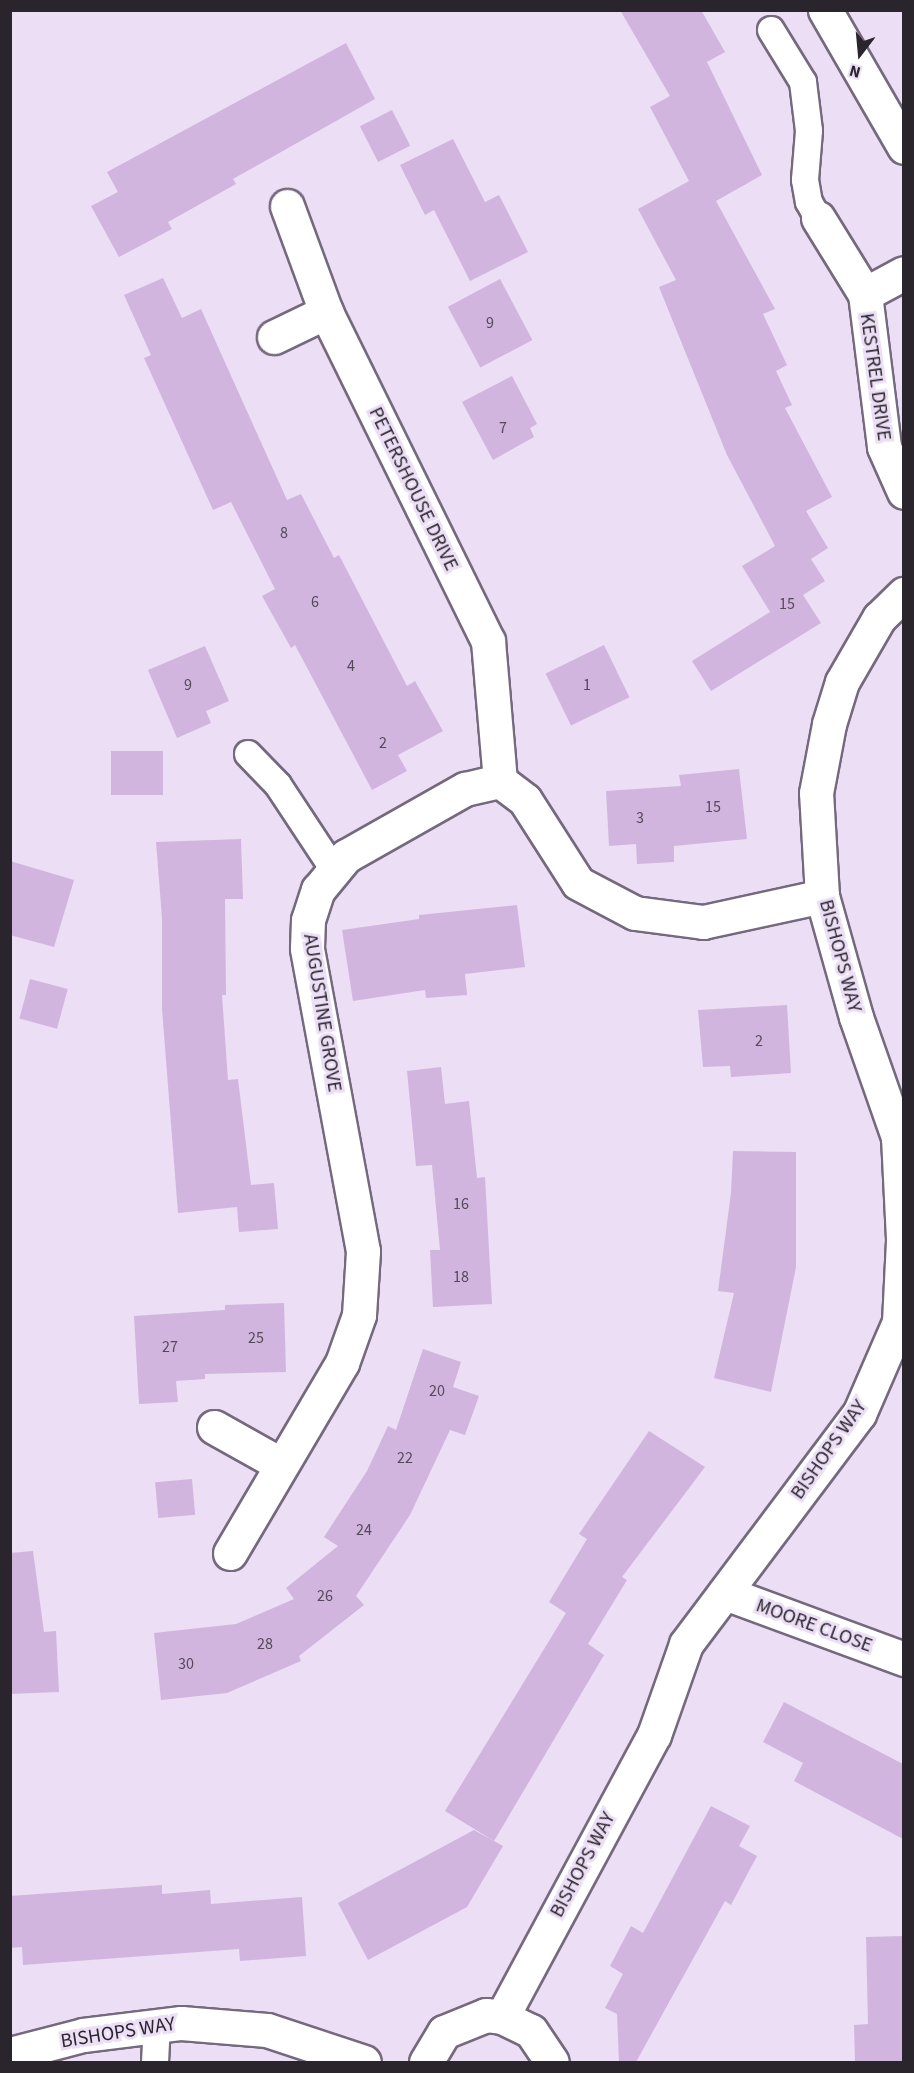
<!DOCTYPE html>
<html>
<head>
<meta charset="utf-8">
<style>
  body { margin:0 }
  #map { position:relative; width:914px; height:2073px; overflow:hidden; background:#ebdef5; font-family:"Source Sans 3",sans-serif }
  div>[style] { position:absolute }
  .building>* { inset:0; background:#d2b5df; transform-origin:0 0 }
  .roads { filter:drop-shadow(2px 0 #75697d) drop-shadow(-2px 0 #75697d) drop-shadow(0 2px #75697d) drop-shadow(0 -2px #75697d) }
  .service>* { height:26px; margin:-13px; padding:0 13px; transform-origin:13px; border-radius:13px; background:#fff }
  .minor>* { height:33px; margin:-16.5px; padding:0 16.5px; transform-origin:16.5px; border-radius:16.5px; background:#fff }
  span { translate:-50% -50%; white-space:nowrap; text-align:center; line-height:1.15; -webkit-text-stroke:6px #ebdef5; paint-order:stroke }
  .number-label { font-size:16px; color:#54495a }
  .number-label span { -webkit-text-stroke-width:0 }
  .street-label { font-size:20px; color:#2a252d }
  .frame { position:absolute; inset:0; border:12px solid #2a252d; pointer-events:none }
  .north { position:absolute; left:830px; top:24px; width:60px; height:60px; -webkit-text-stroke:4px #ebdef5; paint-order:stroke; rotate:196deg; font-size:16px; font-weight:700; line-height:24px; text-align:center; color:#2a252d }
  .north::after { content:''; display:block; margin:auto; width:21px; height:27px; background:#2a252d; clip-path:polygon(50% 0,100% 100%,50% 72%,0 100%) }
</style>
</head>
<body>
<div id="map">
  <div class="building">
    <div style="clip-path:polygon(620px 10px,701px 10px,725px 52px,707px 62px,762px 175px,716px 201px,775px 309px,763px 314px,787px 365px,776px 371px,792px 405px,785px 408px,832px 497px,806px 511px,828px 548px,811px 559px,825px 581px,803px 595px,821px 623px,711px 691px,692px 661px,770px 612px,742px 566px,775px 546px,727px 455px,659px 287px,676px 280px,638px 209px,689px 181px,650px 107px,670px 96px)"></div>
    <div style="clip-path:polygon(346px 43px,375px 99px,233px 179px,236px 184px,168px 222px,172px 229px,119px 257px,91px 206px,118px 192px,107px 172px)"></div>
    <div style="left:392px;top:110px;width:40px;height:36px;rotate:63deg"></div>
    <div style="clip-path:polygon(453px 139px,485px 202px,499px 195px,528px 252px,470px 281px,434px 210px,425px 215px,400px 165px)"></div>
    <div style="clip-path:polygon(163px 278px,182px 318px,201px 309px,287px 500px,301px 494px,334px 558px,339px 555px,407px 686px,415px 681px,443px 731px,398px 755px,407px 771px,372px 790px,295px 645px,291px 648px,262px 596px,275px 589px,231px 502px,213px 510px,144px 358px,151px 355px,124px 295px)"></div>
    <div style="left:500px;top:279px;width:69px;height:59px;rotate:62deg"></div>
    <div style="clip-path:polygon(512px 376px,537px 424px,530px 428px,534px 437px,493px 460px,462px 402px)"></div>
    <div style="left:604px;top:645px;width:58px;height:65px;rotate:64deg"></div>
    <div style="clip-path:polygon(205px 646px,229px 701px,206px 711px,211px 723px,177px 738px,148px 670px)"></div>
    <div style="left:111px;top:751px;width:52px;height:44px"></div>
    <div style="clip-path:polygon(739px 769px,747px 839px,674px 846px,674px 862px,637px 864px,636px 844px,609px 846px,606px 791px,681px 786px,679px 775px)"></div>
    <div style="clip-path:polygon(241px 839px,243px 899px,225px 899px,226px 995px,222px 995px,228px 1080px,238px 1079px,251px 1185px,274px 1183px,278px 1229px,239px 1232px,237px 1207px,178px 1213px,162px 1009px,162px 918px,156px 842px)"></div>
    <div style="clip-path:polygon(10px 861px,74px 880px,54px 947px,10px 935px)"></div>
    <div style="clip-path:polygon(517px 905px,525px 967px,465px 974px,467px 995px,426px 998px,425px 990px,353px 1001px,342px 930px,419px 919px,419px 915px)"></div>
    <div style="left:30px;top:979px;width:39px;height:41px;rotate:15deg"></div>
    <div style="clip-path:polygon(787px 1005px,791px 1073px,731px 1077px,730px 1066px,703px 1067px,698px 1010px)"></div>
    <div style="clip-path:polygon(441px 1067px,445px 1104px,469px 1101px,477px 1178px,485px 1177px,492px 1304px,433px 1307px,430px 1250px,440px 1250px,432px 1165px,416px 1166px,407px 1071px)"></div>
    <div style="clip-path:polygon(733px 1151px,796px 1152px,796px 1267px,771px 1392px,714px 1378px,734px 1293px,718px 1291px,731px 1193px)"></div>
    <div style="clip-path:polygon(284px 1303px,286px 1372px,205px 1374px,205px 1379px,176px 1381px,178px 1402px,139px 1404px,134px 1316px,225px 1310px,225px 1305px)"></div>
    <div style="clip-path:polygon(423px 1349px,461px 1362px,453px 1387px,479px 1396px,465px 1435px,450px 1430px,410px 1515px,356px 1596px,364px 1605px,299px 1656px,301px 1661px,227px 1693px,161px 1700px,154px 1633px,236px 1624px,294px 1599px,286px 1588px,338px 1546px,324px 1537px,367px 1471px,388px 1426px,396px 1430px)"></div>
    <div style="clip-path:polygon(649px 1431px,705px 1467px,622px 1577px,627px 1580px,588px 1644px,604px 1655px,494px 1841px,445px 1811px,566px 1613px,549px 1602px,587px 1539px,579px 1534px)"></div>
    <div style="left:192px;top:1479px;width:36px;height:37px;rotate:85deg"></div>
    <div style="clip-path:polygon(33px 1551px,44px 1632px,56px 1631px,59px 1692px,10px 1694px,10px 1553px)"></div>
    <div style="clip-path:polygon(784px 1702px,903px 1764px,903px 1839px,794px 1781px,803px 1763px,763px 1742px)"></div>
    <div style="clip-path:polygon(711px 1806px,750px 1826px,739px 1846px,757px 1856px,731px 1905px,725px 1901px,636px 2062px,619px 2062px,617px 2014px,605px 2008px,623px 1974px,610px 1966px,631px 1926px,643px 1933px)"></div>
    <div style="clip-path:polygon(474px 1830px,503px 1846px,467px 1907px,368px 1960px,338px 1903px)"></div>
    <div style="clip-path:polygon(162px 1885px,162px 1894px,210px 1890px,211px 1904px,302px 1897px,306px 1956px,240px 1961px,239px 1949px,23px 1965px,22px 1947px,10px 1948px,10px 1896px)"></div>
    <div style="clip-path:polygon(903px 1936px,903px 2062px,855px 2062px,854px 2025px,868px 2024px,866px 1937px)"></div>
  </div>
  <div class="roads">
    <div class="service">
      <div style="left:771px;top:30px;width:61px;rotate:58.4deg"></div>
      <div style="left:803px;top:82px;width:49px;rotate:83deg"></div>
      <div style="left:809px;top:131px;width:49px;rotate:94.7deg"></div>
      <div style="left:805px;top:180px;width:22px;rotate:80deg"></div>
      <div style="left:809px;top:202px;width:18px;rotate:61deg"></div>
      <div style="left:248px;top:754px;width:43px;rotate:45.9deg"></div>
      <div style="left:278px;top:785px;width:102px;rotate:56.6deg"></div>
      <div style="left:155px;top:2062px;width:37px;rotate:-87deg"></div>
    </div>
    <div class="minor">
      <div style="left:825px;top:10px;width:158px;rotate:60deg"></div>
      <div style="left:287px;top:206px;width:113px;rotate:69.8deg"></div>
      <div style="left:326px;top:312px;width:367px;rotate:63.8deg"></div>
      <div style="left:488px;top:641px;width:141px;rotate:85.1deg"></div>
      <div style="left:818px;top:218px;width:89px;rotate:58.3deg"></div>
      <div style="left:865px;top:294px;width:154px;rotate:82.9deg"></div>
      <div style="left:884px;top:447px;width:49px;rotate:66deg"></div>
      <div style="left:865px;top:294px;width:44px;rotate:-28.3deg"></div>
      <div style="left:274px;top:337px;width:58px;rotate:-25.7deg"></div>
      <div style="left:214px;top:1427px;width:76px;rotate:29.3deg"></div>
      <div style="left:230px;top:1553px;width:221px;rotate:-59.5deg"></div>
      <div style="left:342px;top:1363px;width:51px;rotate:-70.5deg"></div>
      <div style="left:359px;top:1315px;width:64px;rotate:-86.4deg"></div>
      <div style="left:363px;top:1251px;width:308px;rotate:-100.5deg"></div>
      <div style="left:307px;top:948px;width:28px;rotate:-88deg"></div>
      <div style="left:308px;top:920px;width:32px;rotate:-72deg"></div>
      <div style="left:318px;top:890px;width:44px;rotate:-50.5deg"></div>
      <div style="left:346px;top:856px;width:137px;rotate:-29.4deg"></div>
      <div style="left:465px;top:789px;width:36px;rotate:-13deg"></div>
      <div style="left:500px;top:781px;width:31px;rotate:37deg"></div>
      <div style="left:525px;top:800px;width:98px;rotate:57.4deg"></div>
      <div style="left:578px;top:883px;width:64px;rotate:27.8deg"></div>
      <div style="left:635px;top:913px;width:69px;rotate:7.5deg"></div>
      <div style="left:703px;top:922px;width:122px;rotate:-12.3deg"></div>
      <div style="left:725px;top:1593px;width:191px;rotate:20.2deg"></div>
      <div style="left:502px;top:2017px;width:320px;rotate:-61.7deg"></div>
      <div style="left:654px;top:1735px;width:96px;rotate:-70.6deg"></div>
      <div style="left:686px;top:1644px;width:288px;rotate:-53.1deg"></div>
      <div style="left:859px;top:1414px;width:100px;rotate:-66.5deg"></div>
      <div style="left:899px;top:1322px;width:83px;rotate:-87.2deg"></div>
      <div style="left:903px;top:1239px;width:102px;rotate:-92.8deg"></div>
      <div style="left:898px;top:1137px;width:127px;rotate:-109.3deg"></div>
      <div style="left:856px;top:1017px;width:126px;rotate:-105.7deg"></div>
      <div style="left:822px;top:896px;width:103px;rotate:-93.3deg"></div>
      <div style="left:816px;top:793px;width:70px;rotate:-79.3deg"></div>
      <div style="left:829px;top:724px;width:44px;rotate:-72.8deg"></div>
      <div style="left:842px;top:682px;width:74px;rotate:-60deg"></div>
      <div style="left:879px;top:618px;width:35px;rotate:-44deg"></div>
      <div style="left:10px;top:2054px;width:75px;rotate:-14.6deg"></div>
      <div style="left:83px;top:2035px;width:99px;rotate:-7deg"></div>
      <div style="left:181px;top:2023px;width:86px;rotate:4.7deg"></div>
      <div style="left:267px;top:2030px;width:102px;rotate:18.3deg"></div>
      <div style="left:426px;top:2062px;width:35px;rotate:-59deg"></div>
      <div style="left:444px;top:2032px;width:45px;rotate:-22deg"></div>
      <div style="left:486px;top:2015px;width:16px;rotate:7deg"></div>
      <div style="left:502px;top:2017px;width:32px;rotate:26deg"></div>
      <div style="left:531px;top:2031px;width:37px;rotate:56deg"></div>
    </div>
  </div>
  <div class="number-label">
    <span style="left:490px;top:323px">9</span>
    <span style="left:503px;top:428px">7</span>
    <span style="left:284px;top:533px">8</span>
    <span style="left:315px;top:602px">6</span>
    <span style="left:787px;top:604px">15</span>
    <span style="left:351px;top:666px">4</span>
    <span style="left:188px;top:685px">9</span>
    <span style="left:587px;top:685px">1</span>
    <span style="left:383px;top:743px">2</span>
    <span style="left:713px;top:807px">15</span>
    <span style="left:640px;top:818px">3</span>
    <span style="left:759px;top:1041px">2</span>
    <span style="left:461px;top:1204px">16</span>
    <span style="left:461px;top:1277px">18</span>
    <span style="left:256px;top:1338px">25</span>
    <span style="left:170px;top:1347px">27</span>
    <span style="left:437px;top:1391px">20</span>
    <span style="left:405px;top:1458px">22</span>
    <span style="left:364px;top:1530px">24</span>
    <span style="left:325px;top:1596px">26</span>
    <span style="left:265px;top:1644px">28</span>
    <span style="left:186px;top:1664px">30</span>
  </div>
  <div class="street-label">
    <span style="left:875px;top:377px;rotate:82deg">KESTREL DRIVE</span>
    <span style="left:413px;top:489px;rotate:64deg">PETERSHOUSE DRIVE</span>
    <span style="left:840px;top:956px;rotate:75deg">BISHOPS WAY</span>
    <span style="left:322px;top:1013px;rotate:81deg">AUGUSTINE GROVE</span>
    <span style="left:829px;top:1450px;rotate:-55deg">BISHOPS WAY</span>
    <span style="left:814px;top:1626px;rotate:20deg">MOORE CLOSE</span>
    <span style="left:583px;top:1865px;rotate:-62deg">BISHOPS WAY</span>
    <span style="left:118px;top:2033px;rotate:-9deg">BISHOPS WAY</span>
  </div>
  <div class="frame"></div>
  <div class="north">N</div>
</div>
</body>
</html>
